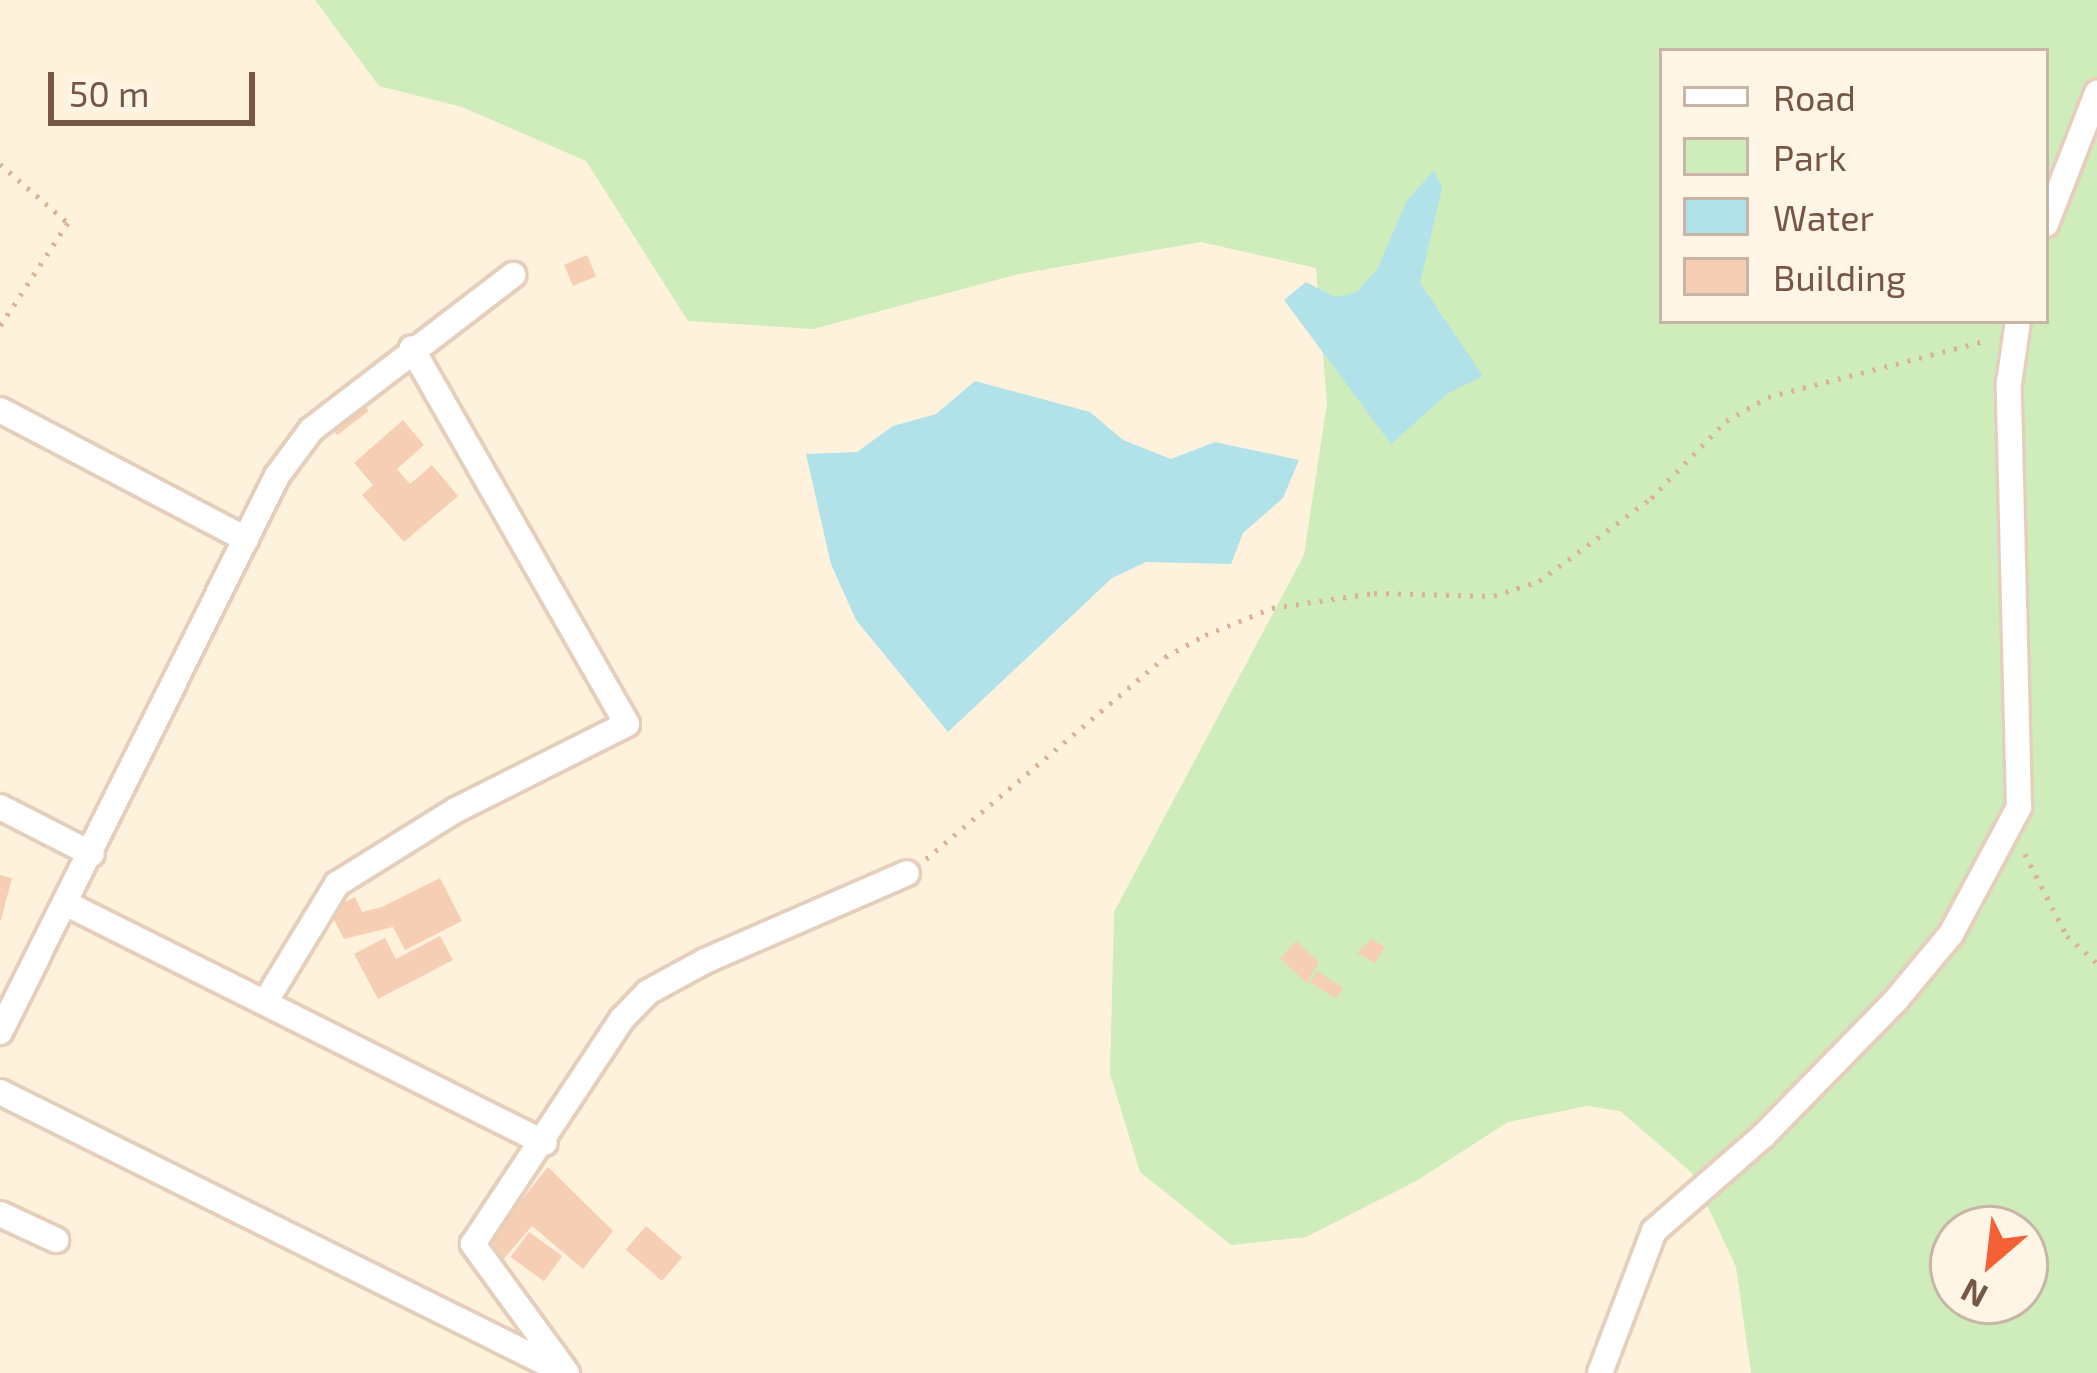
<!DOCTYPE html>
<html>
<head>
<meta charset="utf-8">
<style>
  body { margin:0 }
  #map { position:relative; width:2097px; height:1373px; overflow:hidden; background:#fef2dd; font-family:"Exo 2",sans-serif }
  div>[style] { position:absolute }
  .green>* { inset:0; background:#cfecbb }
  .water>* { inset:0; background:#b1e1e9 }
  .building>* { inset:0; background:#f6ceb3; transform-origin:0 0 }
  .path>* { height:4.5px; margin-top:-2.25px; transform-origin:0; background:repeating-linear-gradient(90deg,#dbb196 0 3px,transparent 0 12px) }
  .roads { filter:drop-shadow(3px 0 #e5cfbc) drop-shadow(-3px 0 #e5cfbc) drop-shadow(0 3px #e5cfbc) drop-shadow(0 -3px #e5cfbc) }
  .minor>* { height:24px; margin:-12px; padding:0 12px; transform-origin:12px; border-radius:12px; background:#fff }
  span { translate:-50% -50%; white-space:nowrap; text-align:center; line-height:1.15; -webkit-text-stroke:9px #fff5e6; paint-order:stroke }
  .legend { position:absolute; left:1659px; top:48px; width:390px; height:276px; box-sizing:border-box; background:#fff5e6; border:3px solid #c8b5a5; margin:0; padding:15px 21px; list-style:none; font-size:36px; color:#765644 }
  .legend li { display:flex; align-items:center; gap:24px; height:60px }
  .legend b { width:60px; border:3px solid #c8b5a5 }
  .north { position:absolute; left:1929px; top:1205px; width:120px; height:120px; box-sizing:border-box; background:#fff5e6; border:3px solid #c8b5a5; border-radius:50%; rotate:208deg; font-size:33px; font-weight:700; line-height:48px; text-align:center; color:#765644 }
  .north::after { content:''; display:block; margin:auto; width:42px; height:54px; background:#f56136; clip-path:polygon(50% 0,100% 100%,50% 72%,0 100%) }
  .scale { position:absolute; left:48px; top:72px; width:207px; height:54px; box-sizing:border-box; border:6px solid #765644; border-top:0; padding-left:15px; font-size:36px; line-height:42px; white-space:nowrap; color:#765644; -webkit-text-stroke:9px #fff5e6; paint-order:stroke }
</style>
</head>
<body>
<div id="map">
  <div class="green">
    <div style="clip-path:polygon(evenodd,315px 0,2097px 0,2097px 1373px,1751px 1373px,1736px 1267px,1692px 1173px,1620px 1111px,1587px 1106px,1508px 1122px,1418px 1180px,1306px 1237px,1231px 1245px,1140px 1172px,1110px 1074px,1114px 912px,1304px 555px,1327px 403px,1316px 268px,1201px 242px,1019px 274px,813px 329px,688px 321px,586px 161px,462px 107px,379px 86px,315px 0,1662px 51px,2046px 51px,2046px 321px,1662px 321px,1662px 51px,315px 0,1953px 1229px,2025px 1229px,2025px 1301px,1953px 1301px,1953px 1229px)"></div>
  </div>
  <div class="water">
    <div style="clip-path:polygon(1434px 170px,1442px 188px,1420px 283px,1483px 376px,1448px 393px,1391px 444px,1284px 300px,1306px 282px,1335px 297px,1357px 292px,1378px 268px,1406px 202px)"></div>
    <div style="clip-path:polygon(975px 381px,1090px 412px,1123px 440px,1171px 459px,1215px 442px,1299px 460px,1283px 498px,1243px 533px,1231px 564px,1146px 562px,1112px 578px,948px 732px,856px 620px,831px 564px,806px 454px,857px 452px,893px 426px,936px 414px)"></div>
  </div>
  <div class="building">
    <div style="left:587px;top:255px;width:23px;height:25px;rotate:67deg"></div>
    <div style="left:362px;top:402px;width:11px;height:40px;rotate:52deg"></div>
    <div style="clip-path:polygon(403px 420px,424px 445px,397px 469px,410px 484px,432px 465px,458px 496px,404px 542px,362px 495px,373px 485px,354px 463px)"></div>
    <div style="clip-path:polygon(0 875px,12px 878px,1px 920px,0 920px)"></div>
    <div style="clip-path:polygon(440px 878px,462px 921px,405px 950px,393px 927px,344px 939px,329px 910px,355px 897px,362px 912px,382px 907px)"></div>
    <div style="clip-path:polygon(440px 936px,453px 960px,378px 999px,354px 954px,385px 938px,396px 959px)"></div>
    <div style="clip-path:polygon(1371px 939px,1385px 947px,1375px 963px,1357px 953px)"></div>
    <div style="clip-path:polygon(1296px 941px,1319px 962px,1307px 983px,1280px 959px)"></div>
    <div style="left:1317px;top:971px;width:31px;height:13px;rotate:33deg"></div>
    <div style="clip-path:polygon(548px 1167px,613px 1231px,583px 1269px,532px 1226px,502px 1261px,487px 1243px)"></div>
    <div style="left:646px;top:1226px;width:48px;height:31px;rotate:41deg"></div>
    <div style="left:529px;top:1232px;width:41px;height:31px;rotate:36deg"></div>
  </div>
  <div class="path">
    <div style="left:0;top:164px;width:90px;rotate:40.9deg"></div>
    <div style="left:68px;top:223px;width:124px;rotate:123.2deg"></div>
    <div style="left:2025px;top:854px;width:92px;rotate:62.9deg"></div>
    <div style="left:2067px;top:936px;width:40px;rotate:42deg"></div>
    <div style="left:926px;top:859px;width:313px;rotate:-40.2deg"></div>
    <div style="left:1165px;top:657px;width:46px;rotate:-28.8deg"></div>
    <div style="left:1205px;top:635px;width:72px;rotate:-21.9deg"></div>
    <div style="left:1272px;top:608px;width:103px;rotate:-8.4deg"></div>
    <div style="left:1374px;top:593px;width:120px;rotate:1.4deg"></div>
    <div style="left:1494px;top:596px;width:47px;rotate:-18.4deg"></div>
    <div style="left:1539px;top:581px;width:139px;rotate:-36.5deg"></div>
    <div style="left:1651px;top:498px;width:107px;rotate:-45.8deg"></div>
    <div style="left:1726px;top:421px;width:48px;rotate:-29.7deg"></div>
    <div style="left:1768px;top:397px;width:227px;rotate:-14.5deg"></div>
  </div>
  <div class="roads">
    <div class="minor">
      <div style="left:2046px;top:224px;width:141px;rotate:-68.7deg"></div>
      <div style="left:0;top:410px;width:278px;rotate:27.7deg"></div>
      <div style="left:0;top:807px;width:103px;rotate:27.1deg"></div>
      <div style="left:67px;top:904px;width:534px;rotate:26.57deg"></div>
      <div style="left:267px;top:999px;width:135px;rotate:-58.7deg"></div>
      <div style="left:337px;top:884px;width:140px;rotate:-31.9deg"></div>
      <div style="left:456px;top:810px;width:191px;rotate:-26.7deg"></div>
      <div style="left:627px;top:724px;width:433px;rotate:-119.8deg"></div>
      <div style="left:0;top:1032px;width:621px;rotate:-63.52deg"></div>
      <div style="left:277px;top:476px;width:57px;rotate:-53.5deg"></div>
      <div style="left:311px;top:430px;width:255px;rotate:-37.5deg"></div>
      <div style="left:0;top:1092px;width:627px;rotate:26.4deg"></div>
      <div style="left:0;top:1214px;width:62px;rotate:24.9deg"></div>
      <div style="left:567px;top:1373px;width:160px;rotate:-126.1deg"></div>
      <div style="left:473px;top:1244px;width:270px;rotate:-56.5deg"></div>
      <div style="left:622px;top:1019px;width:37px;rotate:-46deg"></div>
      <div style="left:648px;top:992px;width:65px;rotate:-28.5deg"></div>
      <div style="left:705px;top:961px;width:220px;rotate:-23.5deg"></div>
      <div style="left:1600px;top:1373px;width:152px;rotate:-69.2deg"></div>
      <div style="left:1654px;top:1231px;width:145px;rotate:-41.1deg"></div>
      <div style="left:1763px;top:1136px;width:190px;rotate:-45.6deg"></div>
      <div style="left:1896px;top:1000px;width:86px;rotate:-50.2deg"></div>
      <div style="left:1951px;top:934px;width:144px;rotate:-61.8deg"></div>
      <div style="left:2019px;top:807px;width:424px;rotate:-91.4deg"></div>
      <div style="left:2009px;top:383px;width:63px;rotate:-81.7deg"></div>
    </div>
  </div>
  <ul class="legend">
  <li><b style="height:15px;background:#fff"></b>Road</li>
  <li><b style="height:33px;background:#cfecbb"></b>Park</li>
  <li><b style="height:33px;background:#b1e1e9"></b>Water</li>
  <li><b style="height:33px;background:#f6ceb3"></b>Building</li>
  </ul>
  <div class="north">N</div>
  <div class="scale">50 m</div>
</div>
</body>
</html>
